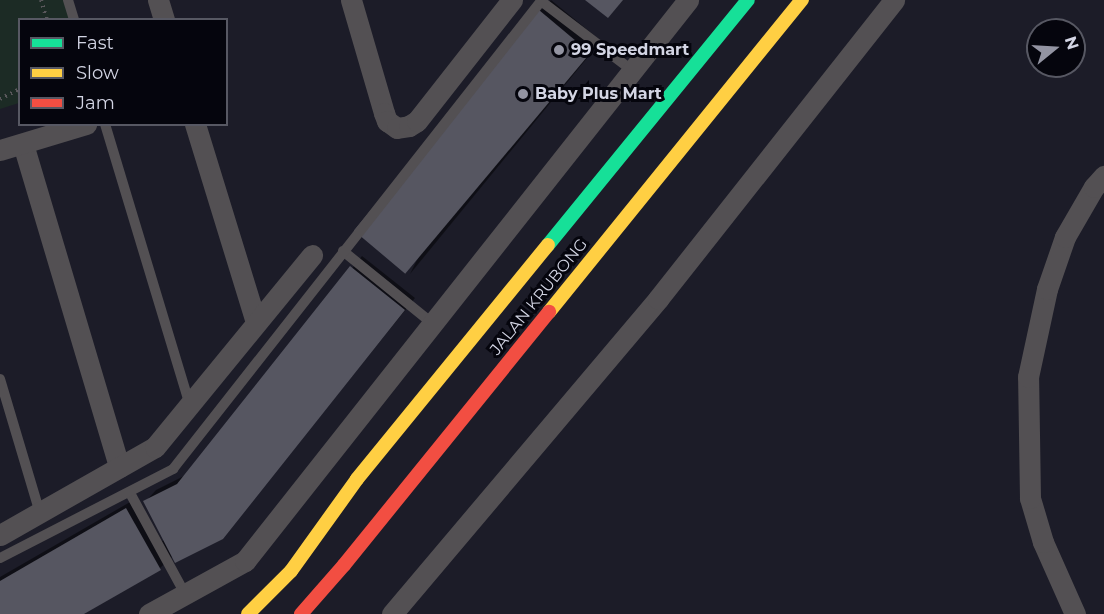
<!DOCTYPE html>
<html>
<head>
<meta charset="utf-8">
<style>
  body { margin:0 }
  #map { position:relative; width:1104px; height:614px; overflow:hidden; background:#1c1c28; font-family:Montserrat,sans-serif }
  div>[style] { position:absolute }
  .green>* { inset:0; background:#1c2b25 }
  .shadow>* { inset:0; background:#0007 }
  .building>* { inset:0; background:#565661; transform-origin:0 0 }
  .path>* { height:4px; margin-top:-2px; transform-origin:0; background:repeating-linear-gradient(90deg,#5a585c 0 1.5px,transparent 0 6px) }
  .lane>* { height:10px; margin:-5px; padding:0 5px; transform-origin:5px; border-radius:5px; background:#535053 }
  .street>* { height:21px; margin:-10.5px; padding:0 10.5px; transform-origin:10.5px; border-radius:10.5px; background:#535053 }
  .fast>* { height:14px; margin:-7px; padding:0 7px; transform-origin:7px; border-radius:7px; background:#16e098 }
  .slow>* { height:14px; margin:-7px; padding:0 7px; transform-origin:7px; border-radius:7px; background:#ffcf43 }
  .jam>* { height:14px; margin:-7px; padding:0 7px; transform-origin:7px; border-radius:7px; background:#f24e42 }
  .dots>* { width:16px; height:16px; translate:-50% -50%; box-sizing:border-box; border:3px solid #05050d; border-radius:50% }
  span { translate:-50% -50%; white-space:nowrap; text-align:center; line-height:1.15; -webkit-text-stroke:6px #05050d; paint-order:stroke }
  .poi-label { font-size:16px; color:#d3d5e4; font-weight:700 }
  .left { translate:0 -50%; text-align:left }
  .street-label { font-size:16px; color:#d3d5e4 }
  .legend { position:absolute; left:18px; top:18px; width:210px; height:108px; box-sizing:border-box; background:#05050d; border:2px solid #575863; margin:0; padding:8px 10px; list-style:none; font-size:18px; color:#d3d5e4 }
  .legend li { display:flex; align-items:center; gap:12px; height:30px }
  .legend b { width:30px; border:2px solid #575863 }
  .north { position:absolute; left:1026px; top:18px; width:60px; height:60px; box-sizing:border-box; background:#05050d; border:2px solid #575863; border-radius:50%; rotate:72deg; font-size:16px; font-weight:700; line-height:24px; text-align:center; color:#d3d5e4 }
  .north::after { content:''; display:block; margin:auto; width:21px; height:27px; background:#9394a2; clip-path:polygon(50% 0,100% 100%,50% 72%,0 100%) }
</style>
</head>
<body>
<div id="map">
  <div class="green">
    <div style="clip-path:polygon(0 0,64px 0,69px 19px,20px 20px,19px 103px,0 109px)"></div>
  </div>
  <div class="shadow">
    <div style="clip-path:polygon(551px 0,601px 41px,410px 274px,540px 11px)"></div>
    <div style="clip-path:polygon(362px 256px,415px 298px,228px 530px,173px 556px,160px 568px,81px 614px,0 614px,0 577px,137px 498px,162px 541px,165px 540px,145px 502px,156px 490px,186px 475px)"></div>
  </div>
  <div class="building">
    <div style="clip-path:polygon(585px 0,623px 0,608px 18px)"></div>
    <div style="left:539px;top:10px;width:67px;height:288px;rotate:40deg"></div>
    <div style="clip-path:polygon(350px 266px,405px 310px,223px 539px,175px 563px,143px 501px,177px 484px)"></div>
    <div style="clip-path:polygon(126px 508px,161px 570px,84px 614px,0 614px,0 581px)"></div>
  </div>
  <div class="path">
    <div style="left:41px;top:0;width:21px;rotate:73deg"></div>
    <div style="left:0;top:99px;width:22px;rotate:-27deg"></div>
  </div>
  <div class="lane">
    <div style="left:68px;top:0;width:21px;rotate:73deg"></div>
    <div style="left:105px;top:124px;width:291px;rotate:73.2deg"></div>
    <div style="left:343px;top:251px;width:116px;rotate:39deg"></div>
    <div style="left:0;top:379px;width:140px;rotate:73.4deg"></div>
    <div style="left:130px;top:493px;width:115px;rotate:61.4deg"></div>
    <div style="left:0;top:558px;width:195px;rotate:-27.2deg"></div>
    <div style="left:173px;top:469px;width:595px;rotate:-51.82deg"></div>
    <div style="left:541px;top:1px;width:116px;rotate:37.3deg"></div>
  </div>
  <div class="street">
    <div style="left:158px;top:0;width:21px;rotate:73deg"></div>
    <div style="left:351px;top:0;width:118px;rotate:73.7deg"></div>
    <div style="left:384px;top:113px;width:9px;rotate:69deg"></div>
    <div style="left:387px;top:121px;width:12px;rotate:35deg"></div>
    <div style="left:397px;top:128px;width:12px;rotate:-9deg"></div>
    <div style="left:409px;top:126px;width:9px;rotate:-32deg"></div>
    <div style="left:417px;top:121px;width:154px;rotate:-51.9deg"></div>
    <div style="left:195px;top:124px;width:207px;rotate:72.9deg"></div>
    <div style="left:23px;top:144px;width:337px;rotate:73.4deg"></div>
    <div style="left:0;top:150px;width:90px;rotate:-16.8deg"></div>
    <div style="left:0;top:535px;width:178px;rotate:-29.6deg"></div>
    <div style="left:155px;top:447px;width:248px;rotate:-50.7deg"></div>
    <div style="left:149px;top:614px;width:110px;rotate:-28.9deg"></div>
    <div style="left:245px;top:561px;width:715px;rotate:-51.7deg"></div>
    <div style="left:392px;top:614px;width:412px;rotate:-49.8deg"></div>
    <div style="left:658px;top:299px;width:381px;rotate:-51.7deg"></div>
    <div style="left:1075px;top:614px;width:79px;rotate:-114deg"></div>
    <div style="left:1043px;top:542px;width:46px;rotate:-106.5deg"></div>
    <div style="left:1030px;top:498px;width:121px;rotate:-90.9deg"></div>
    <div style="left:1028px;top:377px;width:90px;rotate:-77.8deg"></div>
    <div style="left:1047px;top:289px;width:55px;rotate:-70.9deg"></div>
    <div style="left:1065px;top:237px;width:58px;rotate:-59.9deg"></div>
    <div style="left:1094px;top:187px;width:15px;rotate:-48deg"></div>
  </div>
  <div class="fast">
    <div style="left:548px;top:245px;width:316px;rotate:-50.8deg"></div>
  </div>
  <div class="slow">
    <div style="left:549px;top:312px;width:402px;rotate:-51deg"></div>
    <div style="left:248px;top:614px;width:61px;rotate:-45deg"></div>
    <div style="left:291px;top:571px;width:113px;rotate:-54.3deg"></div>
    <div style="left:357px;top:479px;width:302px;rotate:-50.8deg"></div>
  </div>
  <div class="jam">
    <div style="left:301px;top:614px;width:65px;rotate:-48.7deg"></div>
    <div style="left:344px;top:565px;width:326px;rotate:-51deg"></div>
  </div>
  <div class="dots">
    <div style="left:559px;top:50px;background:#9394a2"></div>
    <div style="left:523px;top:94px;background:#9394a2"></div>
  </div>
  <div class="poi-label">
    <span class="left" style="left:571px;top:50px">99 Speedmart</span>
    <span class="left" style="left:535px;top:94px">Baby Plus Mart</span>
  </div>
  <div class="street-label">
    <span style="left:539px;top:297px;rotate:-51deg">JALAN KRUBONG</span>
  </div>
  <ul class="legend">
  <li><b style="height:8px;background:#16e098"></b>Fast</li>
  <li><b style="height:8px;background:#ffcf43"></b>Slow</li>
  <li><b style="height:8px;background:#f24e42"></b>Jam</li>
  </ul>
  <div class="north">N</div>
</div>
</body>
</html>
